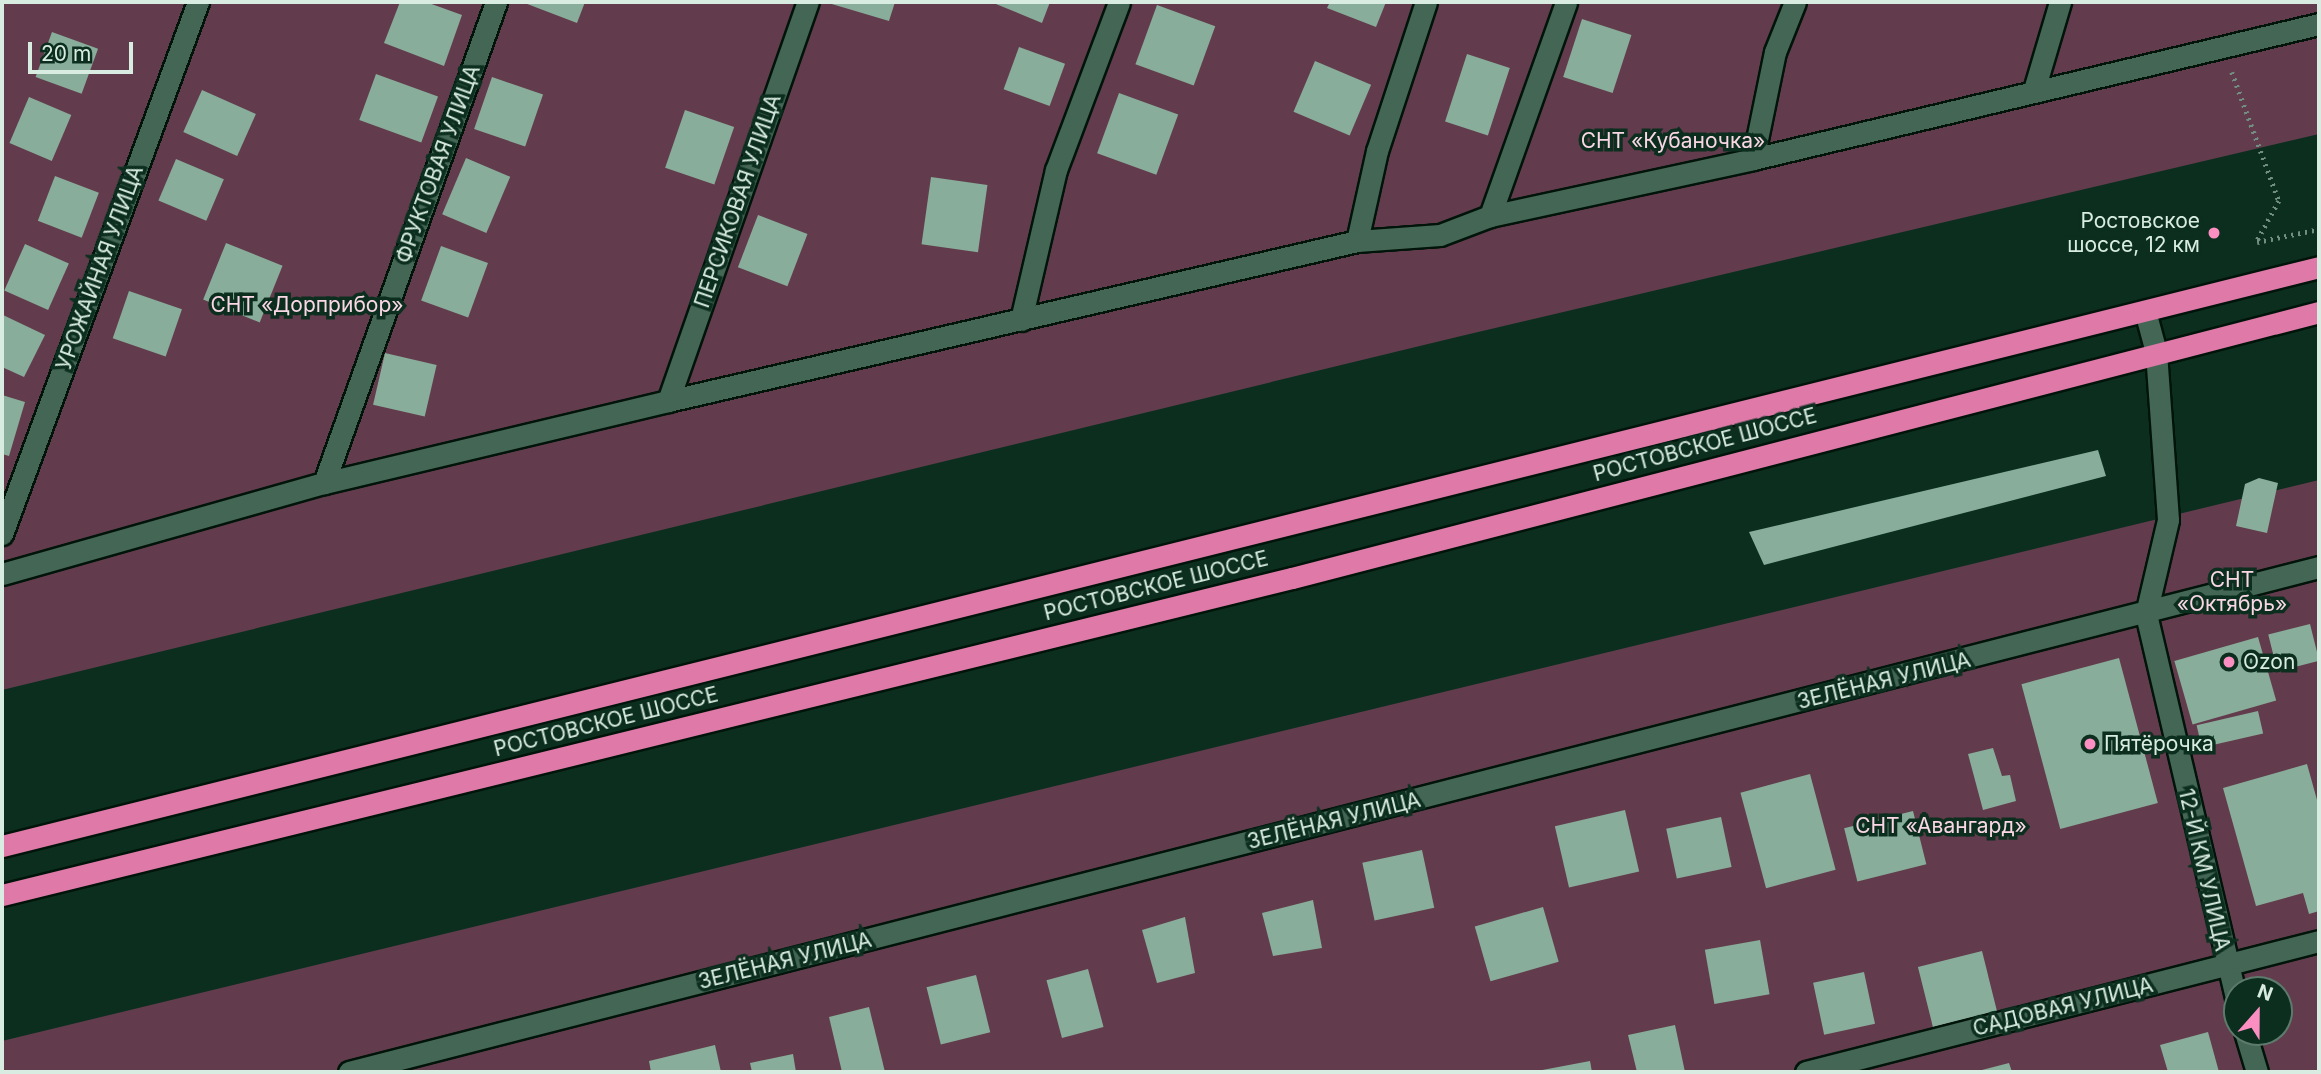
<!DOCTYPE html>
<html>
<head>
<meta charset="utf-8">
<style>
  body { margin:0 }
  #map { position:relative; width:2321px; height:1074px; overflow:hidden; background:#0b2e1f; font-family:Inter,sans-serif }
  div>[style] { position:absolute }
  .green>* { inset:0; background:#623c4c }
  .building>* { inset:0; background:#88ad9a; transform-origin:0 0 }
  .path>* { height:4.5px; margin-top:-2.25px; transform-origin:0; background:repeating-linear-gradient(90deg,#728d81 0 2px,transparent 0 7px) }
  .roads { filter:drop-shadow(2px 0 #00140a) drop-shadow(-2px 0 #00140a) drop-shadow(0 2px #00140a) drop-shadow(0 -2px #00140a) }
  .street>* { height:21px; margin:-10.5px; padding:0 10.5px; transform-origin:10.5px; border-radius:10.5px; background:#465 }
  .highway>* { height:21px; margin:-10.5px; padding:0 10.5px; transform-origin:10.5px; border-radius:10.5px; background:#de79a8 }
  .dots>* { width:19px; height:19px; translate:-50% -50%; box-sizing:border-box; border:4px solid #0b2e1f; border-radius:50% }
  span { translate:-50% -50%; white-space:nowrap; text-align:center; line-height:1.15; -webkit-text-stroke:7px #0b2e1f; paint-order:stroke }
  .park-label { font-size:21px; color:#fad7e5 }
  .street-label { font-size:21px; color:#d9ece2 }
  .poi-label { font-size:21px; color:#d9ece2 }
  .right { translate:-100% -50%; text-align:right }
  .left { translate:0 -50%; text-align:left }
  .frame { position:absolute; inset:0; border:4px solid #d9ece2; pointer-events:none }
  .north { position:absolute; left:2223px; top:976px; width:70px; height:70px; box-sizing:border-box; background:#0b2e1f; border:2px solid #5d7a6d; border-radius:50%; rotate:21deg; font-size:19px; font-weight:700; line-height:28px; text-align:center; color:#d9ece2 }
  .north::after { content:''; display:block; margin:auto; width:24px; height:32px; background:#fc8fc1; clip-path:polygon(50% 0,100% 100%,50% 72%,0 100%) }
  .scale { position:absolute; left:28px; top:42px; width:105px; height:32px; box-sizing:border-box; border:4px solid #d9ece2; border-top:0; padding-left:9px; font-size:21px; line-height:24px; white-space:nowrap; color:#d9ece2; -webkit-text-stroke:5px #0b2e1f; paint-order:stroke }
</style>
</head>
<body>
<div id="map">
  <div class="green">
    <div style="clip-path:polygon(2px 2px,2319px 2px,2319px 134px,1457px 337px,2px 690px)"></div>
    <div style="clip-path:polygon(evenodd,2319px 480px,2319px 1072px,2px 1072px,2px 1041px,2319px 480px,2237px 990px,2279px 990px,2279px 1032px,2237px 1032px,2237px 990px)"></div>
  </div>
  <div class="building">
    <div style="clip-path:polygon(400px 2px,426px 2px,462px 15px,444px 66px,384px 43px)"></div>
    <div style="clip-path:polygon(522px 2px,585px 2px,577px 23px)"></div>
    <div style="clip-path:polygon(825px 2px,895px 2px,889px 21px)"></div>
    <div style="clip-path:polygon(991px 2px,1050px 2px,1042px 23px)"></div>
    <div style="clip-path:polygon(1330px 2px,1386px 2px,1376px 27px,1327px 8px)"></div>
    <div style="left:1157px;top:5px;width:62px;height:63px;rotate:20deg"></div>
    <div style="left:1582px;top:19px;width:52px;height:61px;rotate:18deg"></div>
    <div style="left:52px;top:32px;width:49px;height:48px;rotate:20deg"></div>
    <div style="left:1019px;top:47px;width:49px;height:45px;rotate:20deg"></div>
    <div style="left:1467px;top:54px;width:45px;height:71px;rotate:18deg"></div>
    <div style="left:1315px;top:61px;width:61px;height:55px;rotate:23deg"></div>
    <div style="left:376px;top:74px;width:66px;height:49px;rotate:20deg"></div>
    <div style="left:492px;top:77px;width:54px;height:55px;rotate:19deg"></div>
    <div style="left:202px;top:90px;width:59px;height:46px;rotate:24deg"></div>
    <div style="left:1119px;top:93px;width:63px;height:64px;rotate:20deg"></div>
    <div style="left:29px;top:97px;width:46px;height:50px;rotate:23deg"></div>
    <div style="left:685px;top:110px;width:52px;height:61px;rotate:19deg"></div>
    <div style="left:466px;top:158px;width:48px;height:61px;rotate:23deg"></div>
    <div style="left:176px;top:159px;width:52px;height:45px;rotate:23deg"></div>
    <div style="left:55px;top:176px;width:47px;height:48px;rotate:21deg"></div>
    <div style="left:931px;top:177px;width:57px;height:68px;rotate:8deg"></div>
    <div style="left:758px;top:215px;width:53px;height:56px;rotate:21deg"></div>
    <div style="left:226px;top:243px;width:61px;height:61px;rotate:22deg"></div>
    <div style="left:25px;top:244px;width:48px;height:51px;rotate:24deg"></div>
    <div style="left:441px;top:246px;width:50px;height:58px;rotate:20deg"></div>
    <div style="left:129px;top:291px;width:56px;height:50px;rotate:19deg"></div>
    <div style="clip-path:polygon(3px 315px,45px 335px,24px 377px,2px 367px)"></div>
    <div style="left:385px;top:353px;width:53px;height:53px;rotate:13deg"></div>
    <div style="clip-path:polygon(2px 395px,25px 402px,9px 456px,2px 454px)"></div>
    <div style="clip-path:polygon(2098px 450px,2106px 476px,1764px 565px,1749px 532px)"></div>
    <div style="clip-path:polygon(2259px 478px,2278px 483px,2267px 533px,2236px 526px,2245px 484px)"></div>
    <div style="left:2310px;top:624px;width:38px;height:43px;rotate:76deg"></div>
    <div style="left:2258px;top:637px;width:66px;height:87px;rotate:74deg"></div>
    <div style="left:2119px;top:658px;width:150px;height:101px;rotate:75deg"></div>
    <div style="left:2258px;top:711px;width:23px;height:63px;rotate:77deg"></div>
    <div style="clip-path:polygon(1993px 748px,2002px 776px,2010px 775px,2016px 801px,1983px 810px,1968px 754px)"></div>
    <div style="clip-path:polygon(2307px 764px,2319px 807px,2319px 911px,2309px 914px,2303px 893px,2256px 906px,2223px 788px)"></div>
    <div style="left:1810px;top:774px;width:99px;height:72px;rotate:75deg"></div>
    <div style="left:1625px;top:810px;width:63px;height:72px;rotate:77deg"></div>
    <div style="left:1913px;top:811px;width:55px;height:71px;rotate:76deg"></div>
    <div style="left:1721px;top:817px;width:51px;height:56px;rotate:78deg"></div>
    <div style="left:1422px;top:850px;width:59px;height:61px;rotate:78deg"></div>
    <div style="clip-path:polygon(1313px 900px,1322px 948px,1273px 956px,1262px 913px)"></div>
    <div style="left:1543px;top:907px;width:57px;height:71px;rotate:74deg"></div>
    <div style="clip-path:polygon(1185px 917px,1195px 973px,1157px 983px,1142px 930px)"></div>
    <div style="left:1760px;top:940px;width:55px;height:56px;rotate:80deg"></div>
    <div style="left:1982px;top:951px;width:62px;height:66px;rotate:76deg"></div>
    <div style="left:1088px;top:969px;width:60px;height:43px;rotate:75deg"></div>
    <div style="left:1864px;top:972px;width:53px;height:52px;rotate:78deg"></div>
    <div style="left:976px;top:975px;width:59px;height:51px;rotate:76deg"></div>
    <div style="clip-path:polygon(869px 1007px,885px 1072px,842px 1072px,829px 1017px)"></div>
    <div style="clip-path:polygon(1675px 1025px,1685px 1072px,1637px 1072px,1628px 1035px)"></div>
    <div style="clip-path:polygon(2208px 1032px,2219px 1072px,2168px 1072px,2160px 1045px)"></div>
    <div style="clip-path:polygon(715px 1045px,721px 1072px,651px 1072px,649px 1061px)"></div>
    <div style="clip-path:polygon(793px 1054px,796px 1072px,752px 1072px,750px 1063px)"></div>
    <div style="clip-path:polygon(1590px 1061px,1592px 1072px,1538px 1072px,1537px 1071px)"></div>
    <div style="clip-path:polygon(2009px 1063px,2012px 1072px,1978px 1072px,1978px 1071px)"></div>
  </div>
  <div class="path">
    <div style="left:2232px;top:72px;width:137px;rotate:70deg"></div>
    <div style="left:2279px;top:201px;width:48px;rotate:118.7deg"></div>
    <div style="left:2257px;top:242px;width:63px;rotate:-11.8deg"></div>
  </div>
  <div class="roads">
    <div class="street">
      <div style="left:2034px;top:90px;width:92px;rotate:-73.5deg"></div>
      <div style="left:1753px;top:159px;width:109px;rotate:-78.4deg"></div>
      <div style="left:1775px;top:52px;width:54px;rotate:-68.2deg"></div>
      <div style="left:1490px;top:216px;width:227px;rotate:-70.4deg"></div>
      <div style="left:1357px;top:241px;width:92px;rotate:-77.5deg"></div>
      <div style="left:1377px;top:151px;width:157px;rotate:-71.8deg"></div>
      <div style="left:2145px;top:311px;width:42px;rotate:75deg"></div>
      <div style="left:2156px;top:352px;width:168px;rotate:85.9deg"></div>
      <div style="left:2168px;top:520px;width:97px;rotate:103.2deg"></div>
      <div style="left:2146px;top:614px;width:400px;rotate:76.8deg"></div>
      <div style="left:1021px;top:320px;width:154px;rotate:-76.9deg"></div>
      <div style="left:1056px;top:170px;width:179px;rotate:-69.4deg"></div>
      <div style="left:668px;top:401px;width:423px;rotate:-70.7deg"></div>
      <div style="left:324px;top:483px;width:511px;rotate:-70.32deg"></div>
      <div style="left:2px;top:534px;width:567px;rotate:-69.78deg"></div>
      <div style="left:2px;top:574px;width:335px;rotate:-15.8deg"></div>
      <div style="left:324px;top:483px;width:354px;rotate:-13.4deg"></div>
      <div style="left:668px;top:401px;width:707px;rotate:-13.07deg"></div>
      <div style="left:1357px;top:241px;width:83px;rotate:-4.1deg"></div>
      <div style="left:1440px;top:235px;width:53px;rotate:-20.8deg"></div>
      <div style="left:1490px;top:216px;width:269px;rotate:-12.2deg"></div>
      <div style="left:1753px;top:159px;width:582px;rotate:-13.42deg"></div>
      <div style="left:2245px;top:1032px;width:42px;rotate:73.3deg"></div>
      <div style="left:349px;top:1072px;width:2034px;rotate:-14.38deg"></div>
      <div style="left:1806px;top:1072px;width:529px;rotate:-14.32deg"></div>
    </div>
    <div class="highway">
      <div style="left:2px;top:846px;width:2388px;rotate:-14.03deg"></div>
      <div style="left:2px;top:895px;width:1328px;rotate:-13.81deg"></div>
      <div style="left:1292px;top:578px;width:1061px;rotate:-14.52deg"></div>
    </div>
  </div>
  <div class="dots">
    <div style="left:2214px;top:233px;background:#fc8fc1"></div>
    <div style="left:2229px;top:662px;background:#fc8fc1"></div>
    <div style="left:2090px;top:744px;background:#fc8fc1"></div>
  </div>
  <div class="park-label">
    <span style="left:1673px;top:141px">СНТ «Кубаночка»</span>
    <span style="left:307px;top:305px">СНТ «Дорприбор»</span>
    <span style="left:2232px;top:592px">СНТ<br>«Октябрь»</span>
    <span style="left:1941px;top:826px">СНТ «Авангард»</span>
  </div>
  <div class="street-label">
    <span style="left:438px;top:164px;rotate:-70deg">ФРУКТОВАЯ УЛИЦА</span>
    <span style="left:738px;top:201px;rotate:-71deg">ПЕРСИКОВАЯ УЛИЦА</span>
    <span style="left:100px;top:268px;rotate:-70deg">УРОЖАЙНАЯ УЛИЦА</span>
    <span style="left:1705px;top:445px;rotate:-15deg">РОСТОВСКОЕ ШОССЕ</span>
    <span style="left:1156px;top:586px;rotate:-14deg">РОСТОВСКОЕ ШОССЕ</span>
    <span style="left:1884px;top:681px;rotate:-14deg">ЗЕЛЁНАЯ УЛИЦА</span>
    <span style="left:606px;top:722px;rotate:-14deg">РОСТОВСКОЕ ШОССЕ</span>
    <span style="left:1334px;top:821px;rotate:-14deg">ЗЕЛЁНАЯ УЛИЦА</span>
    <span style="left:2204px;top:870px;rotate:77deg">12-Й КМ УЛИЦА</span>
    <span style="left:785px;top:961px;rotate:-14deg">ЗЕЛЁНАЯ УЛИЦА</span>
    <span style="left:2063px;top:1007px;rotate:-14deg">САДОВАЯ УЛИЦА</span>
  </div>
  <div class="poi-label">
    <span class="right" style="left:2200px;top:233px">Ростовское<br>шоссе, 12 км</span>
    <span class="left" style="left:2243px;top:662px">Ozon</span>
    <span class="left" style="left:2104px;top:744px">Пятёрочка</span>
  </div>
  <div class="frame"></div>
  <div class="north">N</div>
  <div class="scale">20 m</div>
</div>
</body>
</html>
